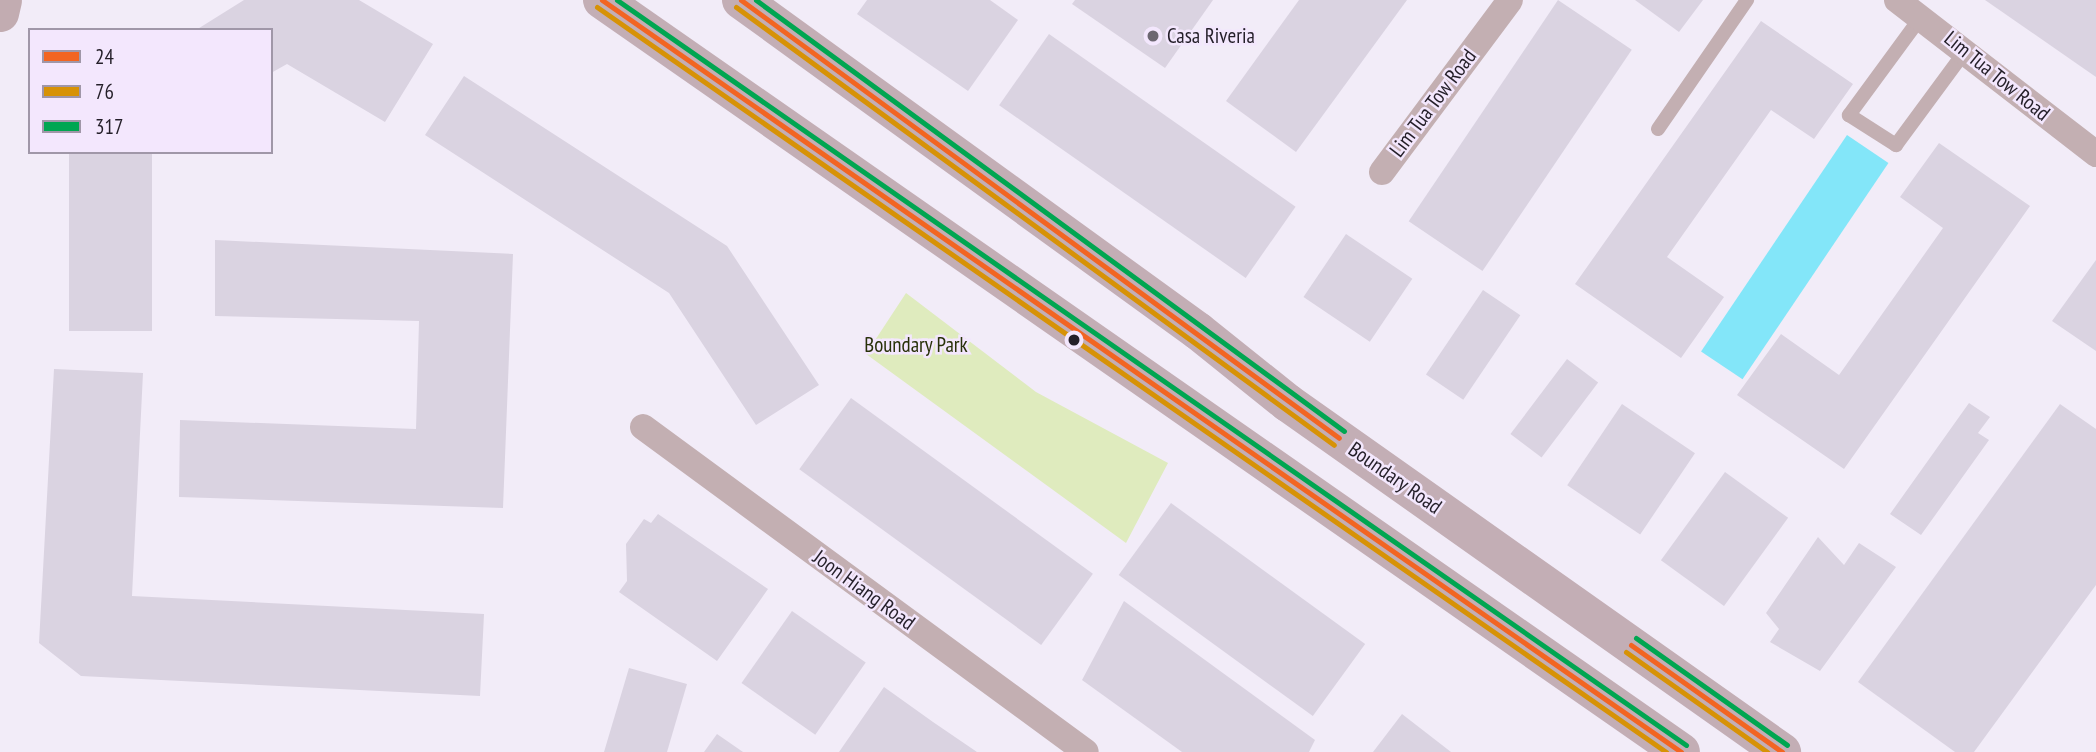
<!DOCTYPE html>
<html>
<head>
<meta charset="utf-8">
<style>
  body { margin:0 }
  #map { position:relative; width:2096px; height:752px; overflow:hidden; background:#f2ecf8; font-family:"PT Sans Narrow",sans-serif }
  div>[style] { position:absolute }
  .green>* { inset:0; background:#dfebbe }
  .water>* { inset:0; background:#83e6f9; transform-origin:0 0 }
  .building>* { inset:0; background:#dad3e1; transform-origin:0 0 }
  .lane>* { height:14px; margin:-7px; padding:0 7px; transform-origin:7px; border-radius:7px; background:#c3afb2 }
  .street>* { height:26px; margin:-13px; padding:0 13px; transform-origin:13px; border-radius:13px; background:#c3afb2 }
  .secondary>* { height:37px; margin:-18.5px; padding:0 18.5px; transform-origin:18.5px; border-radius:18.5px; background:#c2acb1 }
  .primary>* { height:38px; margin:-19px; padding:0 19px; transform-origin:19px; border-radius:19px; background:#c3aeb5 }
  .bus-1>* { height:5px; margin:-2.5px; padding:0 2.5px; transform-origin:2.5px; border-radius:2.5px; background:#f26522 }
  .bus-2>* { height:5px; margin:-2.5px; padding:0 2.5px; transform-origin:2.5px; border-radius:2.5px; background:#d79206 }
  .bus-3>* { height:5px; margin:-2.5px; padding:0 2.5px; transform-origin:2.5px; border-radius:2.5px; background:#00a651 }
  .dots>* { width:19px; height:19px; translate:-50% -50%; box-sizing:border-box; border:4px solid #f3e7fd; border-radius:50% }
  span { translate:-50% -50%; white-space:nowrap; text-align:center; line-height:1.15; -webkit-text-stroke:5px #f3e7fd; paint-order:stroke }
  .poi-label { font-size:21px; color:#241f29 }
  .left { translate:0 -50%; text-align:left }
  .street-label { font-size:21px; color:#241f29 }
  .park-label { font-size:21px; color:#283109 }
  .legend { position:absolute; left:28px; top:28px; width:245px; height:126px; box-sizing:border-box; background:#f3e7fd; border:2px solid #a097a8; margin:0; padding:9px 12px; list-style:none; font-size:21px; color:#241f29 }
  .legend li { display:flex; align-items:center; gap:14px; height:35px }
  .legend b { width:35px; border:2px solid #a097a8 }
</style>
</head>
<body>
<div id="map">
  <div class="green">
    <div style="clip-path:polygon(906px 293px,1036px 392px,1168px 463px,1126px 543px,866px 354px)"></div>
  </div>
  <div class="water">
    <div style="left:1847px;top:135px;width:50px;height:261px;rotate:34deg"></div>
  </div>
  <div class="building">
    <div style="clip-path:polygon(244px 0,359px 0,433px 44px,385px 122px,287px 64px,271px 73px,271px 30px,196px 30px)"></div>
    <div style="clip-path:polygon(867px 0,990px 0,1018px 20px,968px 91px,857px 14px)"></div>
    <div style="clip-path:polygon(1075px 0,1213px 0,1165px 68px,1072px 4px)"></div>
    <div style="clip-path:polygon(1299px 0,1407px 0,1296px 152px,1226px 101px)"></div>
    <div style="left:1558px;top:0;width:89px;height:267px;rotate:34deg"></div>
    <div style="clip-path:polygon(1635px 0,1703px 0,1679px 32px)"></div>
    <div style="clip-path:polygon(1985px 0,2096px 0,2096px 77px,2083px 68px)"></div>
    <div style="clip-path:polygon(1761px 21px,1853px 84px,1814px 139px,1771px 110px,1667px 257px,1724px 297px,1681px 358px,1575px 284px)"></div>
    <div style="left:1049px;top:34px;width:301px;height:87px;rotate:35deg"></div>
    <div style="clip-path:polygon(464px 76px,727px 246px,819px 385px,756px 425px,669px 293px,425px 135px)"></div>
    <div style="clip-path:polygon(1939px 143px,2030px 206px,1844px 469px,1737px 395px,1781px 334px,1839px 375px,1943px 228px,1900px 197px)"></div>
    <div style="left:69px;top:152px;width:83px;height:179px"></div>
    <div style="left:1346px;top:234px;width:80px;height:76px;rotate:34deg"></div>
    <div style="clip-path:polygon(215px 240px,513px 254px,503px 508px,179px 497px,180px 420px,416px 429px,419px 321px,215px 316px)"></div>
    <div style="clip-path:polygon(2096px 260px,2096px 351px,2052px 321px)"></div>
    <div style="left:1483px;top:290px;width:45px;height:102px;rotate:34deg"></div>
    <div style="left:1567px;top:359px;width:39px;height:94px;rotate:37deg"></div>
    <div style="clip-path:polygon(54px 369px,143px 373px,132px 596px,484px 614px,480px 696px,81px 676px,39px 643px)"></div>
    <div style="left:851px;top:398px;width:299px;height:88px;rotate:36deg"></div>
    <div style="clip-path:polygon(1969px 403px,1990px 417px,1978px 433px,1989px 440px,1921px 535px,1890px 514px)"></div>
    <div style="left:1622px;top:404px;width:88px;height:98px;rotate:34deg"></div>
    <div style="clip-path:polygon(2060px 404px,2096px 429px,2096px 585px,1974px 752px,1955px 752px,1858px 682px)"></div>
    <div style="left:1725px;top:472px;width:78px;height:109px;rotate:36deg"></div>
    <div style="left:1171px;top:503px;width:240px;height:89px;rotate:36deg"></div>
    <div style="clip-path:polygon(658px 514px,768px 589px,717px 661px,619px 592px,627px 581px,626px 544px,644px 519px,651px 523px)"></div>
    <div style="clip-path:polygon(1818px 537px,1844px 565px,1859px 543px,1896px 567px,1820px 671px,1770px 642px,1779px 629px,1766px 613px)"></div>
    <div style="clip-path:polygon(1124px 601px,1315px 740px,1309px 752px,1182px 752px,1082px 680px)"></div>
    <div style="left:792px;top:611px;width:90px;height:88px;rotate:35deg"></div>
    <div style="clip-path:polygon(629px 668px,687px 684px,667px 752px,604px 752px)"></div>
    <div style="clip-path:polygon(884px 687px,933px 722px,977px 752px,839px 752px)"></div>
    <div style="clip-path:polygon(1402px 714px,1451px 752px,1373px 752px)"></div>
    <div style="clip-path:polygon(717px 734px,743px 752px,704px 752px)"></div>
  </div>
  <div class="lane">
    <div style="left:1921px;top:17px;width:122px;rotate:126.3deg"></div>
    <div style="left:1849px;top:115px;width:56px;rotate:32.6deg"></div>
    <div style="left:1896px;top:145px;width:118px;rotate:-53.6deg"></div>
    <div style="left:1658px;top:129px;width:157px;rotate:-55.4deg"></div>
  </div>
  <div class="street">
    <div style="left:1897px;top:0;width:252px;rotate:37.7deg"></div>
    <div style="left:1382px;top:172px;width:214px;rotate:-53.3deg"></div>
    <div style="left:643px;top:427px;width:549px;rotate:36.27deg"></div>
  </div>
  <div class="secondary">
    <div style="left:0;top:13px;width:13px;rotate:-77deg"></div>
  </div>
  <div class="primary">
    <div style="left:602px;top:0;width:1315px;rotate:34.87deg"></div>
    <div style="left:741px;top:0;width:564px;rotate:35.92deg"></div>
    <div style="left:1198px;top:331px;width:115px;rotate:38.7deg"></div>
    <div style="left:1288px;top:403px;width:605px;rotate:35.24deg"></div>
  </div>
  <div class="bus-1">
    <div style="left:602px;top:0;width:1315px;rotate:34.87deg"></div>
    <div style="left:741px;top:0;width:741px;rotate:36.22deg"></div>
    <div style="left:1631px;top:645px;width:185px;rotate:35.3deg"></div>
  </div>
  <div class="bus-2">
    <div style="left:597px;top:7px;width:1303px;rotate:34.87deg"></div>
    <div style="left:736px;top:7px;width:741px;rotate:36.22deg"></div>
    <div style="left:1626px;top:652px;width:173px;rotate:35.3deg"></div>
  </div>
  <div class="bus-3">
    <div style="left:617px;top:0;width:1303px;rotate:34.87deg"></div>
    <div style="left:756px;top:0;width:729px;rotate:36.24deg"></div>
    <div style="left:1636px;top:638px;width:185px;rotate:35.3deg"></div>
  </div>
  <div class="dots">
    <div style="left:1153px;top:36px;background:#6c6771"></div>
    <div style="left:1074px;top:340px;background:#241f29"></div>
  </div>
  <div class="poi-label">
    <span class="left" style="left:1167px;top:36px">Casa Riveria</span>
  </div>
  <div class="street-label">
    <span style="left:1997px;top:76px;rotate:39deg">Lim Tua Tow Road</span>
    <span style="left:1433px;top:103px;rotate:-53deg">Lim Tua Tow Road</span>
    <span style="left:1395px;top:478px;rotate:35deg">Boundary Road</span>
    <span style="left:864px;top:590px;rotate:36deg">Joon Hiang Road</span>
  </div>
  <div class="park-label">
    <span style="left:916px;top:345px">Boundary Park</span>
  </div>
  <ul class="legend">
  <li><b style="height:9px;background:#f26522"></b>24</li>
  <li><b style="height:9px;background:#d79206"></b>76</li>
  <li><b style="height:9px;background:#00a651"></b>317</li>
  </ul>
</div>
</body>
</html>
